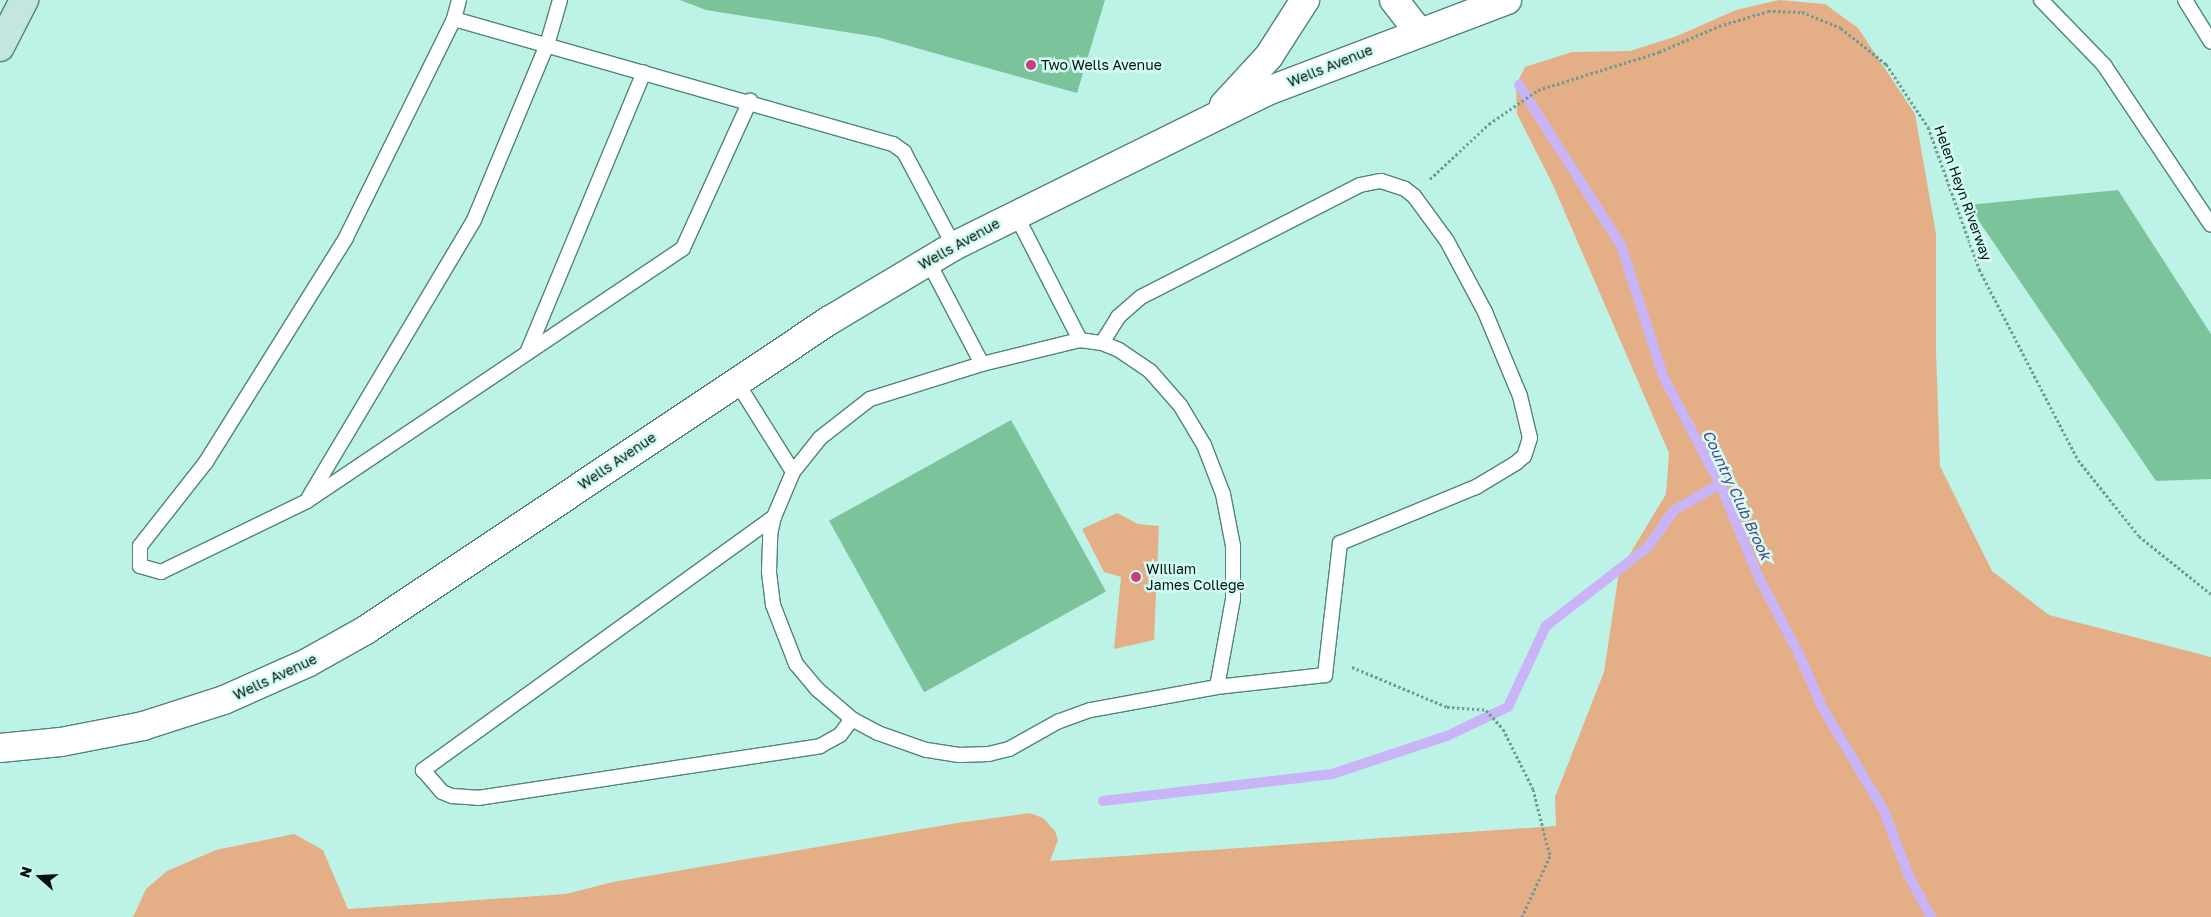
<!DOCTYPE html>
<html>
<head>
<meta charset="utf-8">
<style>
  body { margin:0 }
  #map { position:relative; width:2211px; height:917px; overflow:hidden; background:#bdf3e6; font-family:"Golos Text",sans-serif }
  div>[style] { position:absolute }
  .green>* { inset:0; background:#e4af87 }
  .stream>* { height:10px; margin:-5px; padding:0 5px; transform-origin:5px; border-radius:5px; background:#c8b4f7 }
  .building>* { inset:0; background:#7bc49b; transform-origin:0 0 }
  .path>* { height:3px; margin-top:-1.5px; transform-origin:0; background:repeating-linear-gradient(90deg,#729a90 0 2.5px,transparent 0 5px) }
  .roads { filter:drop-shadow(1px 0 #528479) drop-shadow(-1px 0 #528479) drop-shadow(0 1px #528479) drop-shadow(0 -1px #528479) }
  .service>* { height:14px; margin:-7px; padding:0 7px; transform-origin:7px; border-radius:7px; background:#fff }
  .minor>* { height:28px; margin:-14px; padding:0 14px; transform-origin:14px; border-radius:14px; background:#fff }
  .secondary>* { height:28px; margin:-14px; padding:0 14px; transform-origin:14px; border-radius:14px; background:#c5e6e0 }
  .dots>* { width:14px; height:14px; translate:-50% -50%; box-sizing:border-box; border:2px solid #d3fdf3; border-radius:50% }
  span { translate:-50% -50%; white-space:nowrap; text-align:center; line-height:1.15; -webkit-text-stroke:5px #d3fdf3; paint-order:stroke }
  .poi-label { font-size:14px; color:#01130f }
  .left { translate:0 -50%; text-align:left }
  .street-label { font-size:14px; color:#01130f }
  .water-label { font-size:15px; color:#5b3e8c; font-style:italic }
  .north { position:absolute; left:15px; top:852px; width:50px; height:50px; -webkit-text-stroke:4px #d3fdf3; paint-order:stroke; rotate:289deg; font-size:14px; font-weight:700; line-height:20px; text-align:center; color:#01130f }
  .north::after { content:''; display:block; margin:auto; width:18px; height:22px; background:#01130f; clip-path:polygon(50% 0,100% 100%,50% 72%,0 100%) }
</style>
</head>
<body>
<div id="map">
  <div class="green">
    <div style="clip-path:polygon(1779px 0,1825px 4px,1858px 28px,1915px 114px,1936px 234px,1936px 350px,1940px 466px,1992px 571px,2049px 615px,2211px 657px,2211px 917px,133px 917px,146px 889px,167px 871px,216px 850px,294px 834px,323px 850px,348px 909px,566px 894px,613px 882px,957px 823px,1030px 813px,1043px 818px,1055px 831px,1058px 840px,1050px 861px,1556px 826px,1555px 797px,1604px 672px,1619px 572px,1666px 494px,1669px 453px,1553px 185px,1517px 114px,1516px 85px,1525px 67px,1572px 52px,1630px 51px,1677px 36px,1736px 10px)"></div>
    <div style="clip-path:polygon(1117px 513px,1138px 524px,1159px 526px,1154px 640px,1114px 649px,1121px 577px,1104px 572px,1082px 529px)"></div>
  </div>
  <div class="stream">
    <div style="left:1519px;top:85px;width:190px;rotate:57.5deg"></div>
    <div style="left:1621px;top:245px;width:138px;rotate:72.2deg"></div>
    <div style="left:1663px;top:376px;width:122px;rotate:62.2deg"></div>
    <div style="left:1720px;top:484px;width:102px;rotate:67.5deg"></div>
    <div style="left:1759px;top:578px;width:84px;rotate:62.2deg"></div>
    <div style="left:1798px;top:652px;width:60px;rotate:66.4deg"></div>
    <div style="left:1822px;top:707px;width:121px;rotate:59.2deg"></div>
    <div style="left:1884px;top:811px;width:70px;rotate:69deg"></div>
    <div style="left:1909px;top:876px;width:47px;rotate:61.8deg"></div>
    <div style="left:1103px;top:801px;width:231px;rotate:-6.7deg"></div>
    <div style="left:1332px;top:774px;width:121px;rotate:-18.3deg"></div>
    <div style="left:1447px;top:736px;width:68px;rotate:-25.4deg"></div>
    <div style="left:1508px;top:707px;width:89px;rotate:-64.9deg"></div>
    <div style="left:1546px;top:626px;width:129px;rotate:-37.8deg"></div>
    <div style="left:1648px;top:547px;width:44px;rotate:-55.2deg"></div>
    <div style="left:1673px;top:511px;width:54px;rotate:-29.9deg"></div>
  </div>
  <div class="building">
    <div style="clip-path:polygon(680px 0,1105px 0,1077px 93px,877px 37px,706px 10px)"></div>
    <div style="clip-path:polygon(2118px 190px,2211px 334px,2211px 479px,2156px 481px,1968px 205px)"></div>
    <div style="left:1011px;top:420px;width:196px;height:208px;rotate:61deg"></div>
  </div>
  <div class="path">
    <div style="left:1430px;top:179px;width:81px;rotate:-43deg"></div>
    <div style="left:1489px;top:124px;width:60px;rotate:-34.8deg"></div>
    <div style="left:1538px;top:90px;width:127px;rotate:-17.4deg"></div>
    <div style="left:1659px;top:52px;width:65px;rotate:-23.4deg"></div>
    <div style="left:1719px;top:26px;width:51px;rotate:-17deg"></div>
    <div style="left:1768px;top:11px;width:34px;rotate:2deg"></div>
    <div style="left:1802px;top:12px;width:42px;rotate:22.3deg"></div>
    <div style="left:1841px;top:28px;width:58px;rotate:38.7deg"></div>
    <div style="left:1886px;top:64px;width:76px;rotate:56.3deg"></div>
    <div style="left:1928px;top:127px;width:151px;rotate:70.2deg"></div>
    <div style="left:1979px;top:269px;width:215px;rotate:62.6deg"></div>
    <div style="left:2078px;top:460px;width:97px;rotate:51.2deg"></div>
    <div style="left:2139px;top:536px;width:92px;rotate:38.9deg"></div>
    <div style="left:1352px;top:667px;width:103px;rotate:22.8deg"></div>
    <div style="left:1447px;top:707px;width:39px;rotate:4deg"></div>
    <div style="left:1486px;top:710px;width:25px;rotate:48deg"></div>
    <div style="left:1503px;top:729px;width:67px;rotate:63.4deg"></div>
    <div style="left:1533px;top:789px;width:69px;rotate:75.8deg"></div>
    <div style="left:1550px;top:856px;width:67px;rotate:114.7deg"></div>
  </div>
  <div class="roads">
    <div class="service">
      <div style="left:459px;top:0;width:20px;rotate:105deg"></div>
      <div style="left:454px;top:19px;width:244px;rotate:116.3deg"></div>
      <div style="left:346px;top:238px;width:264px;rotate:122deg"></div>
      <div style="left:206px;top:462px;width:107px;rotate:128.2deg"></div>
      <div style="left:140px;top:546px;width:20px;rotate:90deg"></div>
      <div style="left:140px;top:566px;width:22px;rotate:16deg"></div>
      <div style="left:161px;top:572px;width:162px;rotate:-25.9deg"></div>
      <div style="left:307px;top:501px;width:453px;rotate:-33.9deg"></div>
      <div style="left:683px;top:248px;width:162px;rotate:-65.5deg"></div>
      <div style="left:2041px;top:0;width:91px;rotate:45.9deg"></div>
      <div style="left:2104px;top:65px;width:192px;rotate:56.2deg"></div>
      <div style="left:2185px;top:0;width:49px;rotate:58.2deg"></div>
      <div style="left:454px;top:19px;width:456px;rotate:15.9deg"></div>
      <div style="left:893px;top:144px;width:14px;rotate:36deg"></div>
      <div style="left:904px;top:152px;width:106px;rotate:62deg"></div>
      <div style="left:1015px;top:213px;width:143px;rotate:62.9deg"></div>
      <div style="left:928px;top:261px;width:116px;rotate:62.3deg"></div>
      <div style="left:1080px;top:340px;width:22px;rotate:8deg"></div>
      <div style="left:1102px;top:343px;width:18px;rotate:22deg"></div>
      <div style="left:1119px;top:350px;width:37px;rotate:34deg"></div>
      <div style="left:1150px;top:371px;width:45px;rotate:48.6deg"></div>
      <div style="left:1180px;top:405px;width:47px;rotate:59deg"></div>
      <div style="left:1204px;top:445px;width:53px;rotate:68.8deg"></div>
      <div style="left:1223px;top:494px;width:53px;rotate:79.1deg"></div>
      <div style="left:1233px;top:546px;width:53px;rotate:90deg"></div>
      <div style="left:1233px;top:599px;width:89px;rotate:100.3deg"></div>
      <div style="left:1217px;top:687px;width:129px;rotate:169.7deg"></div>
      <div style="left:1090px;top:710px;width:33px;rotate:160deg"></div>
      <div style="left:1059px;top:721px;width:57px;rotate:150.8deg"></div>
      <div style="left:1009px;top:749px;width:21px;rotate:166deg"></div>
      <div style="left:989px;top:754px;width:30px;rotate:178deg"></div>
      <div style="left:959px;top:755px;width:33px;rotate:-171deg"></div>
      <div style="left:926px;top:750px;width:51px;rotate:-160.5deg"></div>
      <div style="left:878px;top:733px;width:30px;rotate:-152deg"></div>
      <div style="left:852px;top:719px;width:46px;rotate:-139.4deg"></div>
      <div style="left:817px;top:689px;width:33px;rotate:-130deg"></div>
      <div style="left:796px;top:664px;width:63px;rotate:-111.3deg"></div>
      <div style="left:773px;top:605px;width:34px;rotate:-97deg"></div>
      <div style="left:769px;top:571px;width:37px;rotate:-88deg"></div>
      <div style="left:770px;top:534px;width:17px;rotate:-77deg"></div>
      <div style="left:774px;top:517px;width:49px;rotate:-67.1deg"></div>
      <div style="left:793px;top:472px;width:43px;rotate:-51.5deg"></div>
      <div style="left:820px;top:438px;width:63px;rotate:-38deg"></div>
      <div style="left:870px;top:399px;width:117px;rotate:-17.4deg"></div>
      <div style="left:982px;top:364px;width:101px;rotate:-13.8deg"></div>
      <div style="left:1102px;top:343px;width:31px;rotate:-58deg"></div>
      <div style="left:1118px;top:317px;width:30px;rotate:-41deg"></div>
      <div style="left:1141px;top:297px;width:246px;rotate:-27.1deg"></div>
      <div style="left:1360px;top:185px;width:21px;rotate:-11deg"></div>
      <div style="left:1381px;top:181px;width:25px;rotate:18deg"></div>
      <div style="left:1405px;top:189px;width:11px;rotate:38deg"></div>
      <div style="left:1414px;top:196px;width:56px;rotate:53.7deg"></div>
      <div style="left:1447px;top:241px;width:81px;rotate:61.8deg"></div>
      <div style="left:1485px;top:312px;width:91px;rotate:67.4deg"></div>
      <div style="left:1520px;top:396px;width:43px;rotate:76.6deg"></div>
      <div style="left:1530px;top:438px;width:19px;rotate:108deg"></div>
      <div style="left:1524px;top:456px;width:11px;rotate:139deg"></div>
      <div style="left:1516px;top:463px;width:47px;rotate:149deg"></div>
      <div style="left:1476px;top:487px;width:147px;rotate:157.6deg"></div>
      <div style="left:1340px;top:543px;width:133px;rotate:96.5deg"></div>
      <div style="left:1325px;top:675px;width:109px;rotate:173.7deg"></div>
      <div style="left:527px;top:353px;width:304px;rotate:-67.4deg"></div>
      <div style="left:736px;top:381px;width:107px;rotate:57.9deg"></div>
      <div style="left:309px;top:497px;width:322px;rotate:-59.2deg"></div>
      <div style="left:474px;top:220px;width:190px;rotate:-67.4deg"></div>
      <div style="left:547px;top:45px;width:47px;rotate:-73.9deg"></div>
      <div style="left:774px;top:517px;width:433px;rotate:144.2deg"></div>
      <div style="left:423px;top:770px;width:29px;rotate:49deg"></div>
      <div style="left:442px;top:792px;width:11px;rotate:22deg"></div>
      <div style="left:452px;top:796px;width:26px;rotate:4deg"></div>
      <div style="left:478px;top:798px;width:346px;rotate:-8.6deg"></div>
      <div style="left:820px;top:746px;width:23px;rotate:-29deg"></div>
      <div style="left:840px;top:735px;width:20px;rotate:-53deg"></div>
    </div>
    <div class="minor">
      <div style="left:1394px;top:0;width:39px;rotate:52deg"></div>
      <div style="left:1224px;top:105px;width:67px;rotate:-47.4deg"></div>
      <div style="left:1269px;top:56px;width:67px;rotate:-57.3deg"></div>
      <div style="left:0;top:748px;width:61px;rotate:-5.6deg"></div>
      <div style="left:61px;top:742px;width:84px;rotate:-11deg"></div>
      <div style="left:143px;top:726px;width:85px;rotate:-17.8deg"></div>
      <div style="left:224px;top:700px;width:91px;rotate:-24deg"></div>
      <div style="left:307px;top:663px;width:68px;rotate:-29.2deg"></div>
      <div style="left:366px;top:630px;width:558px;rotate:-33.75deg"></div>
      <div style="left:830px;top:320px;width:144px;rotate:-30.8deg"></div>
      <div style="left:954px;top:246px;width:347px;rotate:-26.3deg"></div>
      <div style="left:1265px;top:92px;width:259px;rotate:-20.8deg"></div>
    </div>
    <div class="secondary">
      <div style="left:0;top:47px;width:53px;rotate:-62.9deg"></div>
    </div>
  </div>
  <div class="dots">
    <div style="left:1031px;top:65px;background:#c83f79"></div>
    <div style="left:1136px;top:577px;background:#c83f79"></div>
  </div>
  <div class="poi-label">
    <span class="left" style="left:1041px;top:65px">Two Wells Avenue</span>
    <span class="left" style="left:1146px;top:577px">William<br>James College</span>
  </div>
  <div class="street-label">
    <span style="left:1330px;top:66px;rotate:-22deg">Wells Avenue</span>
    <span style="left:1963px;top:193px;rotate:70deg">Helen Heyn Riverway</span>
    <span style="left:959px;top:244px;rotate:-29deg">Wells Avenue</span>
    <span style="left:617px;top:461px;rotate:-34deg">Wells Avenue</span>
    <span style="left:275px;top:677px;rotate:-25deg">Wells Avenue</span>
  </div>
  <div class="water-label">
    <span style="left:1737px;top:495px;rotate:65deg">Country Club Brook</span>
  </div>
  <div class="north">N</div>
</div>
</body>
</html>
